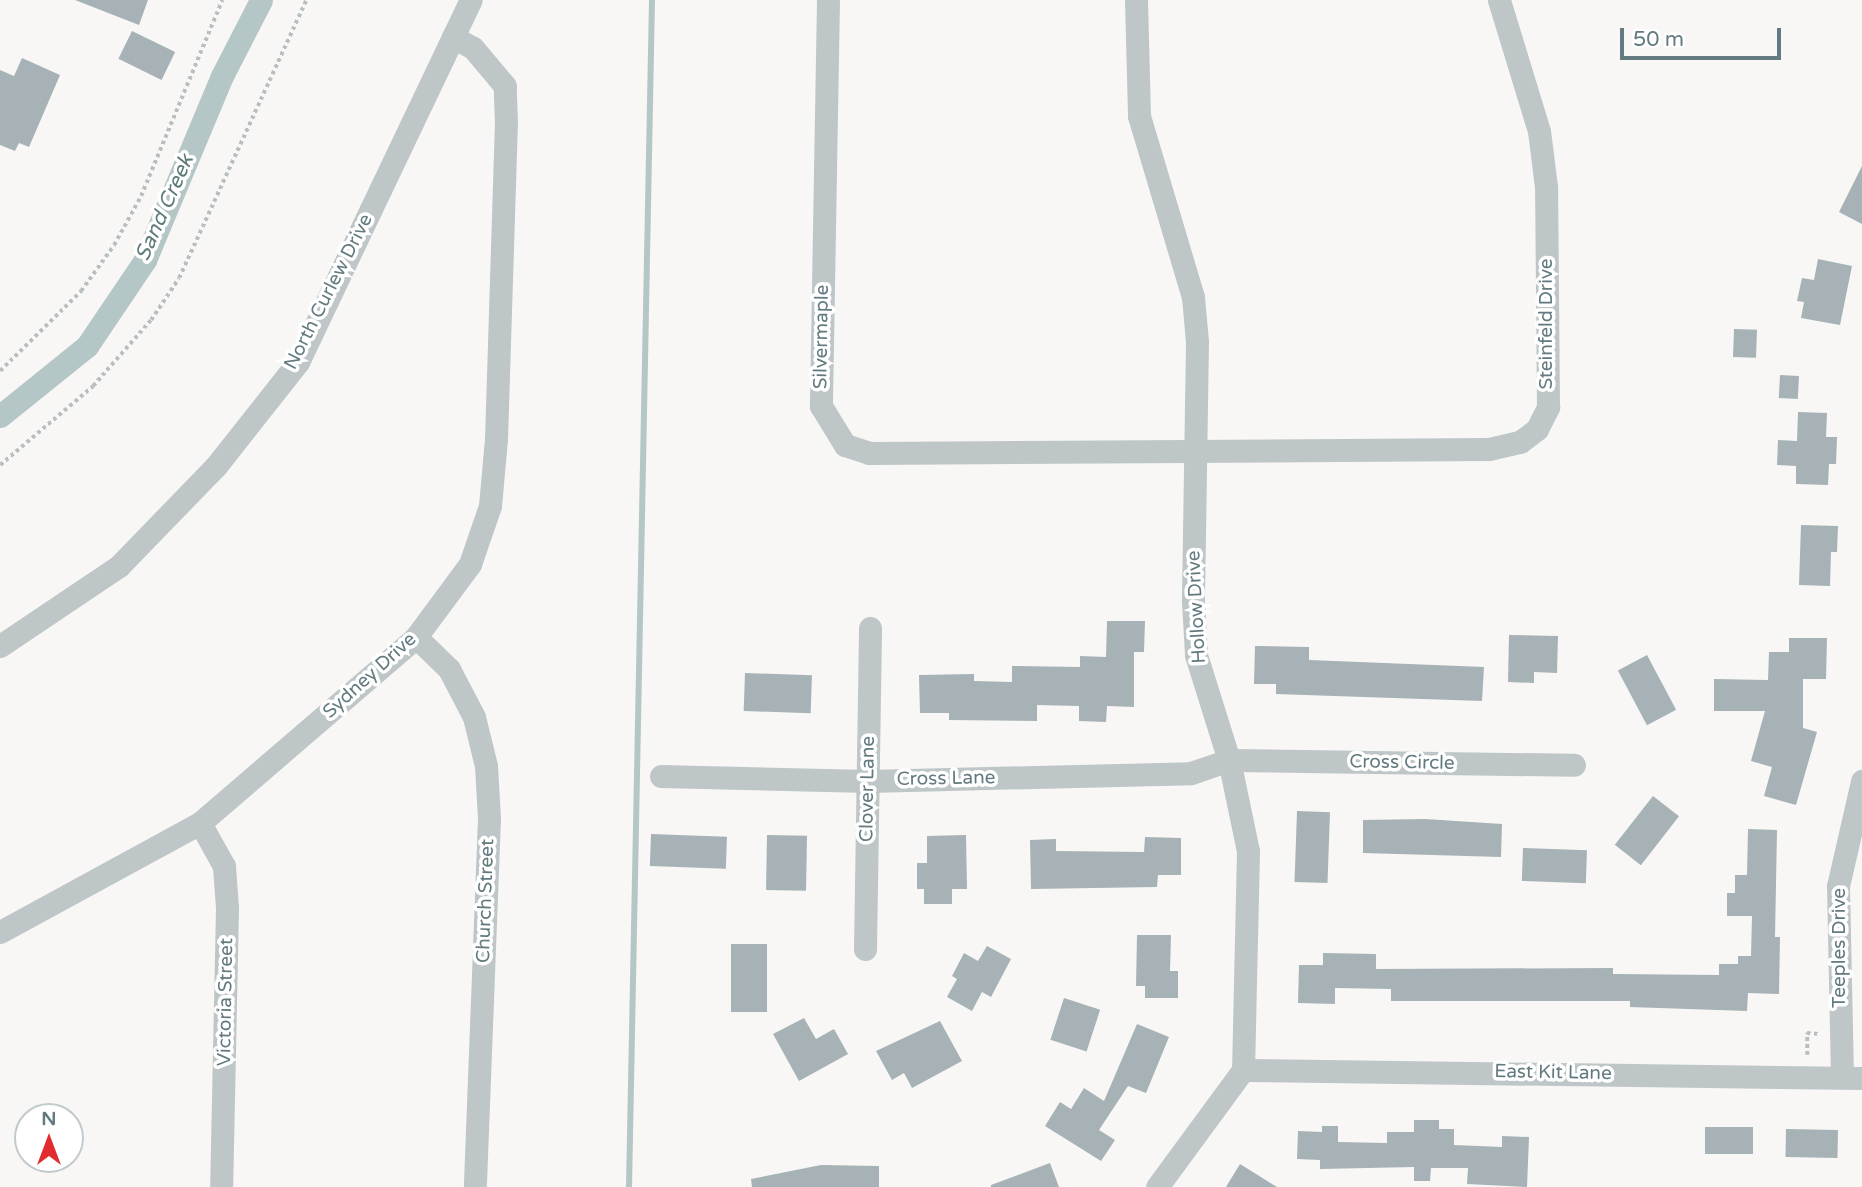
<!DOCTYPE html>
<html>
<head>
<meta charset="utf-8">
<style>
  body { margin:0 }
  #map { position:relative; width:1862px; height:1187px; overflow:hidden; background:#f8f7f5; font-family:"Varela Round",sans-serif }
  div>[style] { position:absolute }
  .stream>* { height:6px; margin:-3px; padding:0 3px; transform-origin:3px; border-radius:3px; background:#b4c6c6 }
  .canal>* { height:23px; margin:-11.5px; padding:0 11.5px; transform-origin:11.5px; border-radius:11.5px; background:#b4c6c6 }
  .building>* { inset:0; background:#a6b2b5; transform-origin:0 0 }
  .path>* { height:3.5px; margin-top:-1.75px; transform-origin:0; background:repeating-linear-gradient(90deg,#b9bec0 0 3.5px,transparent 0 7px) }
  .street>* { height:23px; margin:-11.5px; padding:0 11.5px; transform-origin:11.5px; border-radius:11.5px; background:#bfc6c8 }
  span { translate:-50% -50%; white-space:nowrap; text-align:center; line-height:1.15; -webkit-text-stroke:7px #fff; paint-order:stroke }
  .street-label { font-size:19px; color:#637a80 }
  .water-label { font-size:21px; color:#5e7a7b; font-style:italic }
  .north { position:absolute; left:14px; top:1103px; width:70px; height:70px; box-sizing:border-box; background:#fff; border:2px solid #c1cacc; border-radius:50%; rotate:0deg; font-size:19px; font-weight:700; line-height:28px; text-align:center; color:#637a80 }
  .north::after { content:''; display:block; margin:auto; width:24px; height:32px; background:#e12c2f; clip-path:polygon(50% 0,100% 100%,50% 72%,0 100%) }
  .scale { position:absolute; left:1620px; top:28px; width:161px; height:32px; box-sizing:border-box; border:4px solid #637a80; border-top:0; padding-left:9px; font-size:21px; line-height:24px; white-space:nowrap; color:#637a80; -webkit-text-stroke:5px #fff; paint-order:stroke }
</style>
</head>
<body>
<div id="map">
  <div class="stream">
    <div style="left:629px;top:1187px;width:1187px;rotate:-88.89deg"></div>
  </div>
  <div class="canal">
    <div style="left:0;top:416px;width:112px;rotate:-38.8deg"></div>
    <div style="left:87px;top:346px;width:104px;rotate:-56deg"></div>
    <div style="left:145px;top:260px;width:199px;rotate:-67.3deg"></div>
    <div style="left:222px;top:76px;width:85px;rotate:-62.8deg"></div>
  </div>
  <div class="building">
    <div style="clip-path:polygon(75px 0,148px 0,139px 25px)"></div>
    <div style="left:132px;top:31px;width:48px;height:31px;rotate:26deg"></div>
    <div style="clip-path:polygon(22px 58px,60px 75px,29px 147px,19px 143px,15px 151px,0 145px,0 70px,14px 76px)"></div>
    <div style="clip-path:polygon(1862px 166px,1862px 224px,1839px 212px)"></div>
    <div style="clip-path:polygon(1818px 259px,1852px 266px,1840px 325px,1801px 318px,1804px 302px,1797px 301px,1802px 278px,1814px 280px)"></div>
    <div style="left:1734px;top:329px;width:23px;height:28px;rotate:2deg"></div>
    <div style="left:1780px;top:375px;width:19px;height:23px;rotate:3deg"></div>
    <div style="clip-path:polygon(1798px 412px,1827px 413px,1826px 437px,1837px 437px,1836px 464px,1829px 464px,1828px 485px,1796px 484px,1796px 466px,1777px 465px,1778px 440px,1797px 441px)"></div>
    <div style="clip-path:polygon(1801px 525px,1838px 526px,1837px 552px,1831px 552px,1830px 586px,1799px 585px)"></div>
    <div style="clip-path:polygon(1107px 621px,1145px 621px,1144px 652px,1134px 652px,1134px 707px,1107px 706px,1106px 722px,1079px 721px,1079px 706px,1037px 705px,1037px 721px,949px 720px,949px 713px,920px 713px,919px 675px,974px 674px,974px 681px,1012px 682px,1012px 666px,1080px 667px,1080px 656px,1106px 657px)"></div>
    <div style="clip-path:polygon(1509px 635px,1558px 636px,1557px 673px,1534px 672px,1534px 683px,1508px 682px)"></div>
    <div style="clip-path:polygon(1789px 638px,1827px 638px,1826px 679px,1803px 679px,1803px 728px,1817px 732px,1796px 805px,1764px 796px,1772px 767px,1751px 761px,1765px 711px,1714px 711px,1714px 679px,1768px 680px,1769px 652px,1789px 652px)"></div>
    <div style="clip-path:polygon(1255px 646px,1309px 647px,1309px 660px,1484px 667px,1482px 701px,1276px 694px,1276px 684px,1254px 684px)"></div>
    <div style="left:1647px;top:655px;width:62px;height:33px;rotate:62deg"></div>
    <div style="left:745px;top:673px;width:67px;height:38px;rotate:2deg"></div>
    <div style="left:1653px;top:796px;width:33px;height:62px;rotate:38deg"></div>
    <div style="left:1297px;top:811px;width:33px;height:71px;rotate:2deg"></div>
    <div style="clip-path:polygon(1425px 819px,1502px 824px,1501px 857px,1363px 853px,1363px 820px)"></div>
    <div style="clip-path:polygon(1748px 829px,1777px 830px,1775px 937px,1780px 937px,1779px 994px,1748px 993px,1747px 1011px,1630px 1007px,1630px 1001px,1391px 1001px,1391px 989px,1335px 988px,1335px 1004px,1298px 1003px,1299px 965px,1323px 965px,1323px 953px,1376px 954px,1376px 969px,1613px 968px,1613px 974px,1719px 975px,1719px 964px,1738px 964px,1738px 956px,1751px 956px,1752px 916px,1727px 916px,1727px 893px,1735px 893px,1735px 875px,1747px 875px)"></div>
    <div style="left:651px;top:834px;width:76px;height:32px;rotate:2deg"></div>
    <div style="left:767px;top:835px;width:40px;height:55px;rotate:1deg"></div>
    <div style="clip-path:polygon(966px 835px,967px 889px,952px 889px,952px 904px,924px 904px,924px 889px,917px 889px,917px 863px,927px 863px,927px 836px)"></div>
    <div style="clip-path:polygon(1145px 837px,1181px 838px,1181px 875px,1158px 875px,1157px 887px,1031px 889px,1030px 840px,1056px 839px,1056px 851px,1144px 852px)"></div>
    <div style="left:1523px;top:848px;width:64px;height:33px;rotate:2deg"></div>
    <div style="clip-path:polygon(1137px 935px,1171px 935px,1170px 971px,1178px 971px,1178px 998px,1145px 998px,1145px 986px,1136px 986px)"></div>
    <div style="left:731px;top:944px;width:36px;height:68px"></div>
    <div style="clip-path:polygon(987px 946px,1011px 959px,991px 997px,982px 992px,972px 1011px,947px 997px,957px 979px,952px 976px,964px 953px,978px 961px)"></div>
    <div style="left:1064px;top:998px;width:38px;height:44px;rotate:18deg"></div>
    <div style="clip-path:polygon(804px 1018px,816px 1039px,834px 1029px,848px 1054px,799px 1081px,773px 1034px)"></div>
    <div style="clip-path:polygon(940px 1021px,962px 1061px,912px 1088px,904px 1073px,892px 1080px,876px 1051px)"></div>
    <div style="clip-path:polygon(1137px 1024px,1169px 1037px,1146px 1093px,1128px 1086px,1099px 1130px,1115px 1140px,1101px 1161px,1045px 1126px,1060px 1102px,1071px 1109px,1084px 1088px,1104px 1101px)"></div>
    <div style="clip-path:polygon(1414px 1120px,1439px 1120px,1439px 1129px,1454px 1129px,1454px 1145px,1502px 1147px,1502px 1136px,1529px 1137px,1527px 1187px,1467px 1184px,1468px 1168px,1431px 1168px,1430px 1181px,1414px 1181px,1414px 1167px,1320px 1169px,1320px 1160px,1297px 1159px,1298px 1131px,1322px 1132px,1322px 1126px,1338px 1126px,1338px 1142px,1387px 1143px,1387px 1132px,1414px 1132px)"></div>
    <div style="left:1705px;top:1127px;width:48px;height:27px"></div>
    <div style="left:1786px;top:1129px;width:52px;height:28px;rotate:1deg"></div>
    <div style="clip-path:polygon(1050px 1163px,1059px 1187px,991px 1187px,991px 1185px)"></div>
    <div style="clip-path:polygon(1240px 1164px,1277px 1187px,1226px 1187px)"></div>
    <div style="clip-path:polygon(821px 1165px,879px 1166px,879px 1187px,752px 1187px,751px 1179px)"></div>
  </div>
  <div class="path">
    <div style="left:0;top:371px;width:114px;rotate:-44.6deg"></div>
    <div style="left:81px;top:291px;width:57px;rotate:-54.3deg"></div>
    <div style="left:114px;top:245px;width:56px;rotate:-61.1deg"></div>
    <div style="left:141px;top:196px;width:212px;rotate:-67.5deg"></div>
    <div style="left:0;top:465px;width:122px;rotate:-40.3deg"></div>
    <div style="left:93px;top:386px;width:88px;rotate:-48.7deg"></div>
    <div style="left:151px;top:320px;width:50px;rotate:-56.3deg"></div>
    <div style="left:179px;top:278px;width:306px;rotate:-65.4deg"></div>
    <div style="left:1807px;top:1055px;width:22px;rotate:-90deg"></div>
    <div style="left:1807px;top:1033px;width:12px;rotate:5deg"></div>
  </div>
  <div class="street">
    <div style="left:828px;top:0;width:406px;rotate:91deg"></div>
    <div style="left:821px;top:406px;width:46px;rotate:58.4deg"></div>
    <div style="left:845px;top:445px;width:25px;rotate:18deg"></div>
    <div style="left:869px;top:453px;width:620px;rotate:-0.37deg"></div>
    <div style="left:1489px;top:449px;width:32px;rotate:-13deg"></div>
    <div style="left:1520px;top:442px;width:21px;rotate:-37deg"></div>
    <div style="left:1537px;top:429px;width:25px;rotate:-63deg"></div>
    <div style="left:1548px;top:407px;width:220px;rotate:-90.5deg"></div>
    <div style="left:1546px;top:187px;width:56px;rotate:-97.1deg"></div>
    <div style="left:1539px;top:131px;width:137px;rotate:-107deg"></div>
    <div style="left:1136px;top:0;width:116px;rotate:88.5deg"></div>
    <div style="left:1139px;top:116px;width:189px;rotate:73.4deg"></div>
    <div style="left:1193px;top:297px;width:45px;rotate:84.9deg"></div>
    <div style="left:1197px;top:342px;width:259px;rotate:90.9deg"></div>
    <div style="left:1193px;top:601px;width:54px;rotate:86.8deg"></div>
    <div style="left:1196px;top:655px;width:110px;rotate:72.6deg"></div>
    <div style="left:1229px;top:760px;width:93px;rotate:78.2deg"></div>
    <div style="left:1248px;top:851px;width:219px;rotate:91.3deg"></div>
    <div style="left:1243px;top:1070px;width:145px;rotate:126.3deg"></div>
    <div style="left:416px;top:637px;width:46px;rotate:44.1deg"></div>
    <div style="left:449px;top:669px;width:54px;rotate:62.5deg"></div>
    <div style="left:474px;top:717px;width:50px;rotate:76.2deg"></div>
    <div style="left:486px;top:766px;width:52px;rotate:86.7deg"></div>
    <div style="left:489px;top:818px;width:369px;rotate:92.2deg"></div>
    <div style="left:0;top:646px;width:143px;rotate:-33.9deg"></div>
    <div style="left:119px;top:566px;width:139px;rotate:-45.9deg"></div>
    <div style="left:216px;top:466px;width:132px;rotate:-51.7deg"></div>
    <div style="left:298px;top:362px;width:401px;rotate:-64.5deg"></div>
    <div style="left:661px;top:776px;width:208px;rotate:1.4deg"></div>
    <div style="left:869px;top:781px;width:322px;rotate:-1.4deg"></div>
    <div style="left:1191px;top:773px;width:40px;rotate:-18.9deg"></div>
    <div style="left:1229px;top:760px;width:345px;rotate:0.8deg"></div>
    <div style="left:200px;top:823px;width:49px;rotate:60.8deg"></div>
    <div style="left:224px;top:866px;width:42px;rotate:85.9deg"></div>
    <div style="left:227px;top:908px;width:279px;rotate:91.2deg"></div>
    <div style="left:0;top:932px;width:228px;rotate:-28.6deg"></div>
    <div style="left:200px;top:823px;width:285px;rotate:-40.7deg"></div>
    <div style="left:416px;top:637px;width:91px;rotate:-53.5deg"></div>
    <div style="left:470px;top:564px;width:61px;rotate:-71deg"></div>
    <div style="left:490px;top:506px;width:67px;rotate:-84.9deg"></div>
    <div style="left:496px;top:439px;width:315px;rotate:-88.2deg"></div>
    <div style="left:506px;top:124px;width:38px;rotate:-92deg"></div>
    <div style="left:505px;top:86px;width:50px;rotate:-130.1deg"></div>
    <div style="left:473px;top:48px;width:23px;rotate:-151deg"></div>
    <div style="left:865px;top:949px;width:321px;rotate:-89.1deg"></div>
    <div style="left:1243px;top:1070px;width:619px;rotate:0.74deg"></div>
    <div style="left:1842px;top:1077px;width:191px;rotate:-91.2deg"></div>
    <div style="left:1838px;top:886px;width:108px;rotate:-77.1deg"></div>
  </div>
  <div class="street-label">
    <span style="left:329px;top:292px;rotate:-63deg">North Curlew Drive</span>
    <span style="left:1547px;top:324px;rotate:-90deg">Steinfeld Drive</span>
    <span style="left:822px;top:337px;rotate:-89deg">Silvermaple</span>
    <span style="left:1197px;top:607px;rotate:-93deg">Hollow Drive</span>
    <span style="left:370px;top:676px;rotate:-42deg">Sydney Drive</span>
    <span style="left:1402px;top:763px;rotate:1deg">Cross Circle</span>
    <span style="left:946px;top:779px;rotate:-1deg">Cross Lane</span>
    <span style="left:868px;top:789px;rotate:-89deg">Clover Lane</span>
    <span style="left:486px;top:901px;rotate:-88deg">Church Street</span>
    <span style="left:1840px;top:948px;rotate:-90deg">Teeples Drive</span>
    <span style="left:226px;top:1002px;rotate:-89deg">Victoria Street</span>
    <span style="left:1553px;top:1073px;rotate:1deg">East Kit Lane</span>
  </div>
  <div class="water-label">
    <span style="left:165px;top:208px;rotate:-66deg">Sand Creek</span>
  </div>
  <div class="north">N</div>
  <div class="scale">50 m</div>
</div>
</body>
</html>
